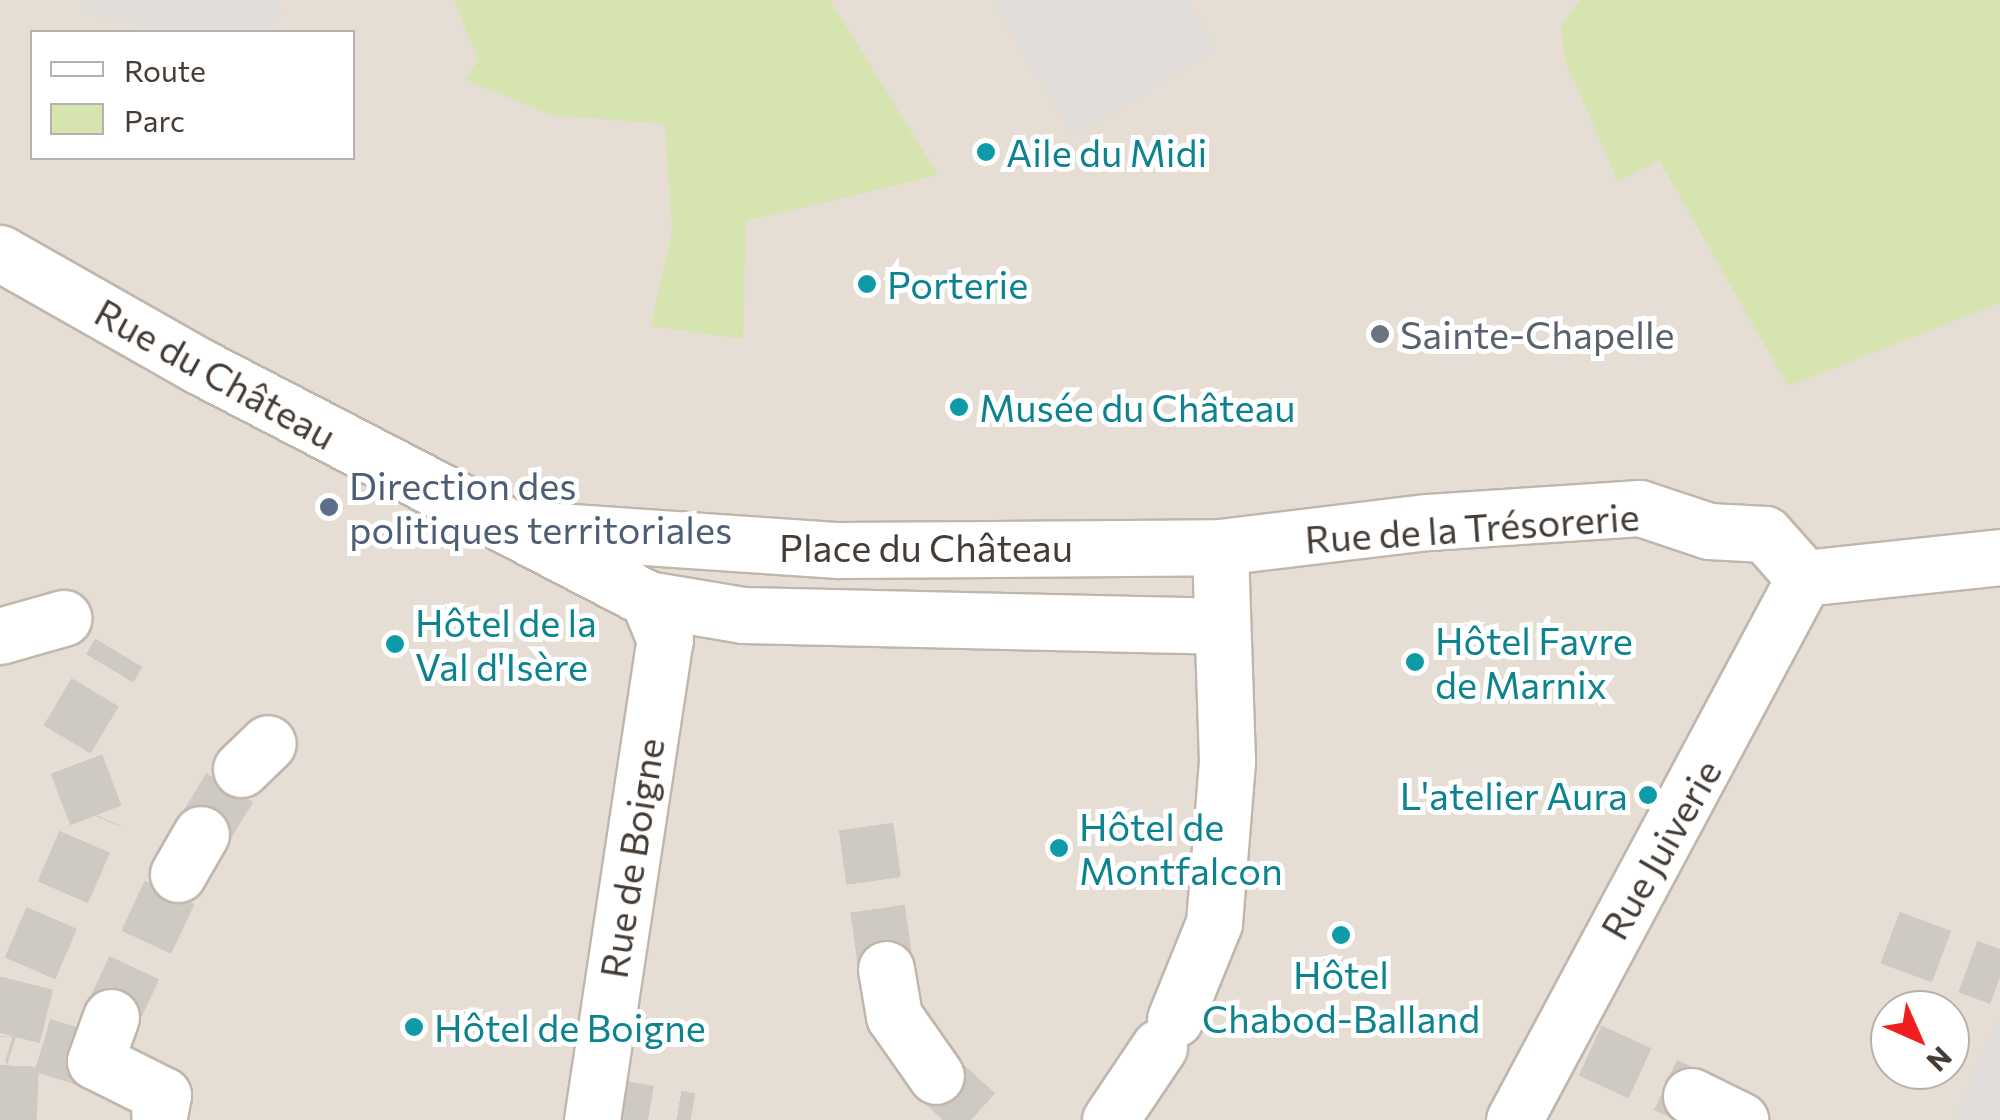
<!DOCTYPE html>
<html>
<head>
<meta charset="utf-8">
<style>
  body { margin:0 }
  #map { position:relative; width:2000px; height:1120px; overflow:hidden; background:#f2ece6; font-family:Commissioner,sans-serif }
  div>[style] { position:absolute }
  .residential>* { inset:0; background:#e6ddd4 }
  .green>* { inset:0; background:#d6e5b0 }
  .parking>* { inset:0; background:#e0dddb }
  .minor-tunnel>* { height:55px; margin-top:-27.5px; transform-origin:0; background:repeating-linear-gradient(90deg,#cfc9c3 0 55px,transparent 0 83px) }
  .roads { filter:drop-shadow(2px 0 #c0b6ac) drop-shadow(-2px 0 #c0b6ac) drop-shadow(0 2px #c0b6ac) drop-shadow(0 -2px #c0b6ac) }
  .minor>* { height:55px; margin:-27.5px; padding:0 27.5px; transform-origin:27.5px; border-radius:27.5px; background:#fff }
  .dots>* { width:28px; height:28px; translate:-50% -50%; box-sizing:border-box; border:5px solid #fff; border-radius:50% }
  span { translate:-50% -50%; white-space:nowrap; text-align:center; line-height:1.15; -webkit-text-stroke:10px #fff; paint-order:stroke }
  .culture-label { font-size:38px; color:#0d838f }
  .left { translate:0 -50%; text-align:left }
  .right { translate:-100% -50%; text-align:right }
  .worship-label { font-size:38px; color:#5b616d }
  .street-label { font-size:38px; color:#453c35 }
  .service-label { font-size:38px; color:#4e5e75 }
  .legend { position:absolute; left:30px; top:30px; width:325px; height:130px; box-sizing:border-box; background:#fff; border:2px solid #b5b1ae; margin:0; padding:12px 18px; list-style:none; font-size:30px; color:#453c35 }
  .legend li { display:flex; align-items:center; gap:20px; height:50px }
  .legend b { width:50px; border:2px solid #b5b1ae }
  .north { position:absolute; left:1870px; top:990px; width:100px; height:100px; box-sizing:border-box; background:#fff; border:2px solid #b5b1ae; border-radius:50%; rotate:135deg; font-size:28px; font-weight:700; line-height:40px; text-align:center; color:#453c35 }
  .north::after { content:''; display:block; margin:auto; width:35px; height:45px; background:#f21d1f; clip-path:polygon(50% 0,100% 100%,50% 72%,0 100%) }
</style>
</head>
<body>
<div id="map">
  <div class="residential">
    <div style="clip-path:polygon(evenodd,0 0,2000px 0,2000px 1120px,0 1120px,0 0,32px 32px,352px 32px,352px 158px,32px 158px,32px 32px,0 0,1890px 1010px,1950px 1010px,1950px 1070px,1890px 1070px,1890px 1010px)"></div>
  </div>
  <div class="green">
    <div style="clip-path:polygon(454px 0,830px 0,938px 175px,746px 221px,743px 339px,651px 326px,672px 232px,665px 124px,551px 115px,466px 80px,478px 59px)"></div>
    <div style="clip-path:polygon(1580px 0,2000px 0,2000px 303px,1788px 386px,1659px 160px,1618px 181px,1565px 60px,1561px 25px)"></div>
  </div>
  <div class="parking">
    <div style="clip-path:polygon(85px 0,275px 0,283px 13px,258px 32px,169px 32px,81px 11px)"></div>
    <div style="clip-path:polygon(992px 0,1187px 0,1216px 49px,1074px 136px)"></div>
    <div style="clip-path:polygon(2000px 1019px,2000px 1120px,1956px 1120px,1954px 1119px)"></div>
  </div>
  <div class="minor-tunnel">
    <div style="left:866px;top:826px;width:144px;rotate:82deg"></div>
    <div style="left:201px;top:834px;width:76px;rotate:-58.4deg"></div>
    <div style="left:1890px;top:937px;width:117px;rotate:20.4deg"></div>
    <div style="left:111px;top:1017px;width:158px;rotate:-64.9deg"></div>
    <div style="left:1590px;top:1050px;width:111px;rotate:24.5deg"></div>
    <div style="left:95px;top:1061px;width:86px;rotate:-163deg"></div>
    <div style="left:13px;top:1036px;width:70px;rotate:-76deg"></div>
    <div style="left:30px;top:968px;width:167px;rotate:-66.7deg"></div>
    <div style="left:96px;top:815px;width:81px;rotate:-110.9deg"></div>
    <div style="left:67px;top:739px;width:101px;rotate:-59.1deg"></div>
    <div style="left:936px;top:1076px;width:65px;rotate:42.5deg"></div>
    <div style="left:595px;top:1103px;width:97px;rotate:10deg"></div>
    <div style="left:9px;top:1120px;width:84px;rotate:-87.3deg"></div>
  </div>
  <div class="roads">
    <div class="minor">
      <div style="left:0;top:253px;width:229px;rotate:29.6deg"></div>
      <div style="left:199px;top:366px;width:506px;rotate:27.43deg"></div>
      <div style="left:648px;top:599px;width:97px;rotate:9.5deg"></div>
      <div style="left:744px;top:615px;width:478px;rotate:1.3deg"></div>
      <div style="left:513px;top:528px;width:326px;rotate:3.9deg"></div>
      <div style="left:838px;top:550px;width:382px;rotate:-0.4deg"></div>
      <div style="left:1220px;top:547px;width:209px;rotate:-6.9deg"></div>
      <div style="left:1428px;top:522px;width:212px;rotate:-3.8deg"></div>
      <div style="left:1640px;top:508px;width:73px;rotate:18.4deg"></div>
      <div style="left:1709px;top:531px;width:56px;rotate:3.1deg"></div>
      <div style="left:1765px;top:534px;width:59px;rotate:48.4deg"></div>
      <div style="left:1804px;top:578px;width:197px;rotate:-6.1deg"></div>
      <div style="left:0;top:636px;width:66px;rotate:-15.9deg"></div>
      <div style="left:241px;top:769px;width:37px;rotate:-44deg"></div>
      <div style="left:178px;top:874px;width:46px;rotate:-60.1deg"></div>
      <div style="left:886px;top:969px;width:48px;rotate:80.3deg"></div>
      <div style="left:894px;top:1016px;width:73px;rotate:55deg"></div>
      <div style="left:111px;top:1017px;width:47px;rotate:110deg"></div>
      <div style="left:95px;top:1061px;width:76px;rotate:26.6deg"></div>
      <div style="left:163px;top:1095px;width:20px;rotate:101deg"></div>
      <div style="left:1175px;top:1019px;width:104px;rotate:-67.9deg"></div>
      <div style="left:1214px;top:923px;width:163px;rotate:-85.4deg"></div>
      <div style="left:1227px;top:761px;width:214px;rotate:-91.9deg"></div>
      <div style="left:1691px;top:1096px;width:55px;rotate:26.1deg"></div>
      <div style="left:592px;top:1120px;width:486px;rotate:-81.4deg"></div>
      <div style="left:665px;top:640px;width:44px;rotate:-112.5deg"></div>
      <div style="left:1110px;top:1120px;width:88px;rotate:-56.1deg"></div>
      <div style="left:1514px;top:1120px;width:615px;rotate:-61.85deg"></div>
    </div>
  </div>
  <div class="dots">
    <div style="left:986px;top:152px;background:#0f9aa8"></div>
    <div style="left:867px;top:284px;background:#0f9aa8"></div>
    <div style="left:1380px;top:334px;background:#6b7280"></div>
    <div style="left:959px;top:407px;background:#0f9aa8"></div>
    <div style="left:329px;top:507px;background:#5c6f8a"></div>
    <div style="left:395px;top:644px;background:#0f9aa8"></div>
    <div style="left:1415px;top:662px;background:#0f9aa8"></div>
    <div style="left:1648px;top:795px;background:#0f9aa8"></div>
    <div style="left:1059px;top:848px;background:#0f9aa8"></div>
    <div style="left:1341px;top:935px;background:#0f9aa8"></div>
    <div style="left:414px;top:1027px;background:#0f9aa8"></div>
  </div>
  <div class="culture-label">
    <span class="left" style="left:1006px;top:152px">Aile du Midi</span>
    <span class="left" style="left:887px;top:284px">Porterie</span>
    <span class="left" style="left:979px;top:407px">Musée du Château</span>
    <span class="left" style="left:415px;top:644px">Hôtel de la<br>Val d'Isère</span>
    <span class="left" style="left:1435px;top:662px">Hôtel Favre<br>de Marnix</span>
    <span class="right" style="left:1628px;top:795px">L'atelier Aura</span>
    <span class="left" style="left:1079px;top:848px">Hôtel de<br>Montfalcon</span>
    <span style="left:1341px;top:996px">Hôtel<br>Chabod-Balland</span>
    <span class="left" style="left:434px;top:1027px">Hôtel de Boigne</span>
  </div>
  <div class="worship-label">
    <span class="left" style="left:1400px;top:334px">Sainte-Chapelle</span>
  </div>
  <div class="street-label">
    <span style="left:216px;top:373px;rotate:29deg">Rue du Château</span>
    <span style="left:1472px;top:527px;rotate:-4deg">Rue de la Trésorerie</span>
    <span style="left:926px;top:547px">Place du Château</span>
    <span style="left:1660px;top:849px;rotate:-60deg">Rue Juiverie</span>
    <span style="left:631px;top:858px;rotate:-81deg">Rue de Boigne</span>
  </div>
  <div class="service-label">
    <span class="left" style="left:349px;top:507px">Direction des<br>politiques territoriales</span>
  </div>
  <ul class="legend">
  <li><b style="height:12px;background:#fff"></b>Route</li>
  <li><b style="height:28px;background:#d6e5b0"></b>Parc</li>
  </ul>
  <div class="north">N</div>
</div>
</body>
</html>
